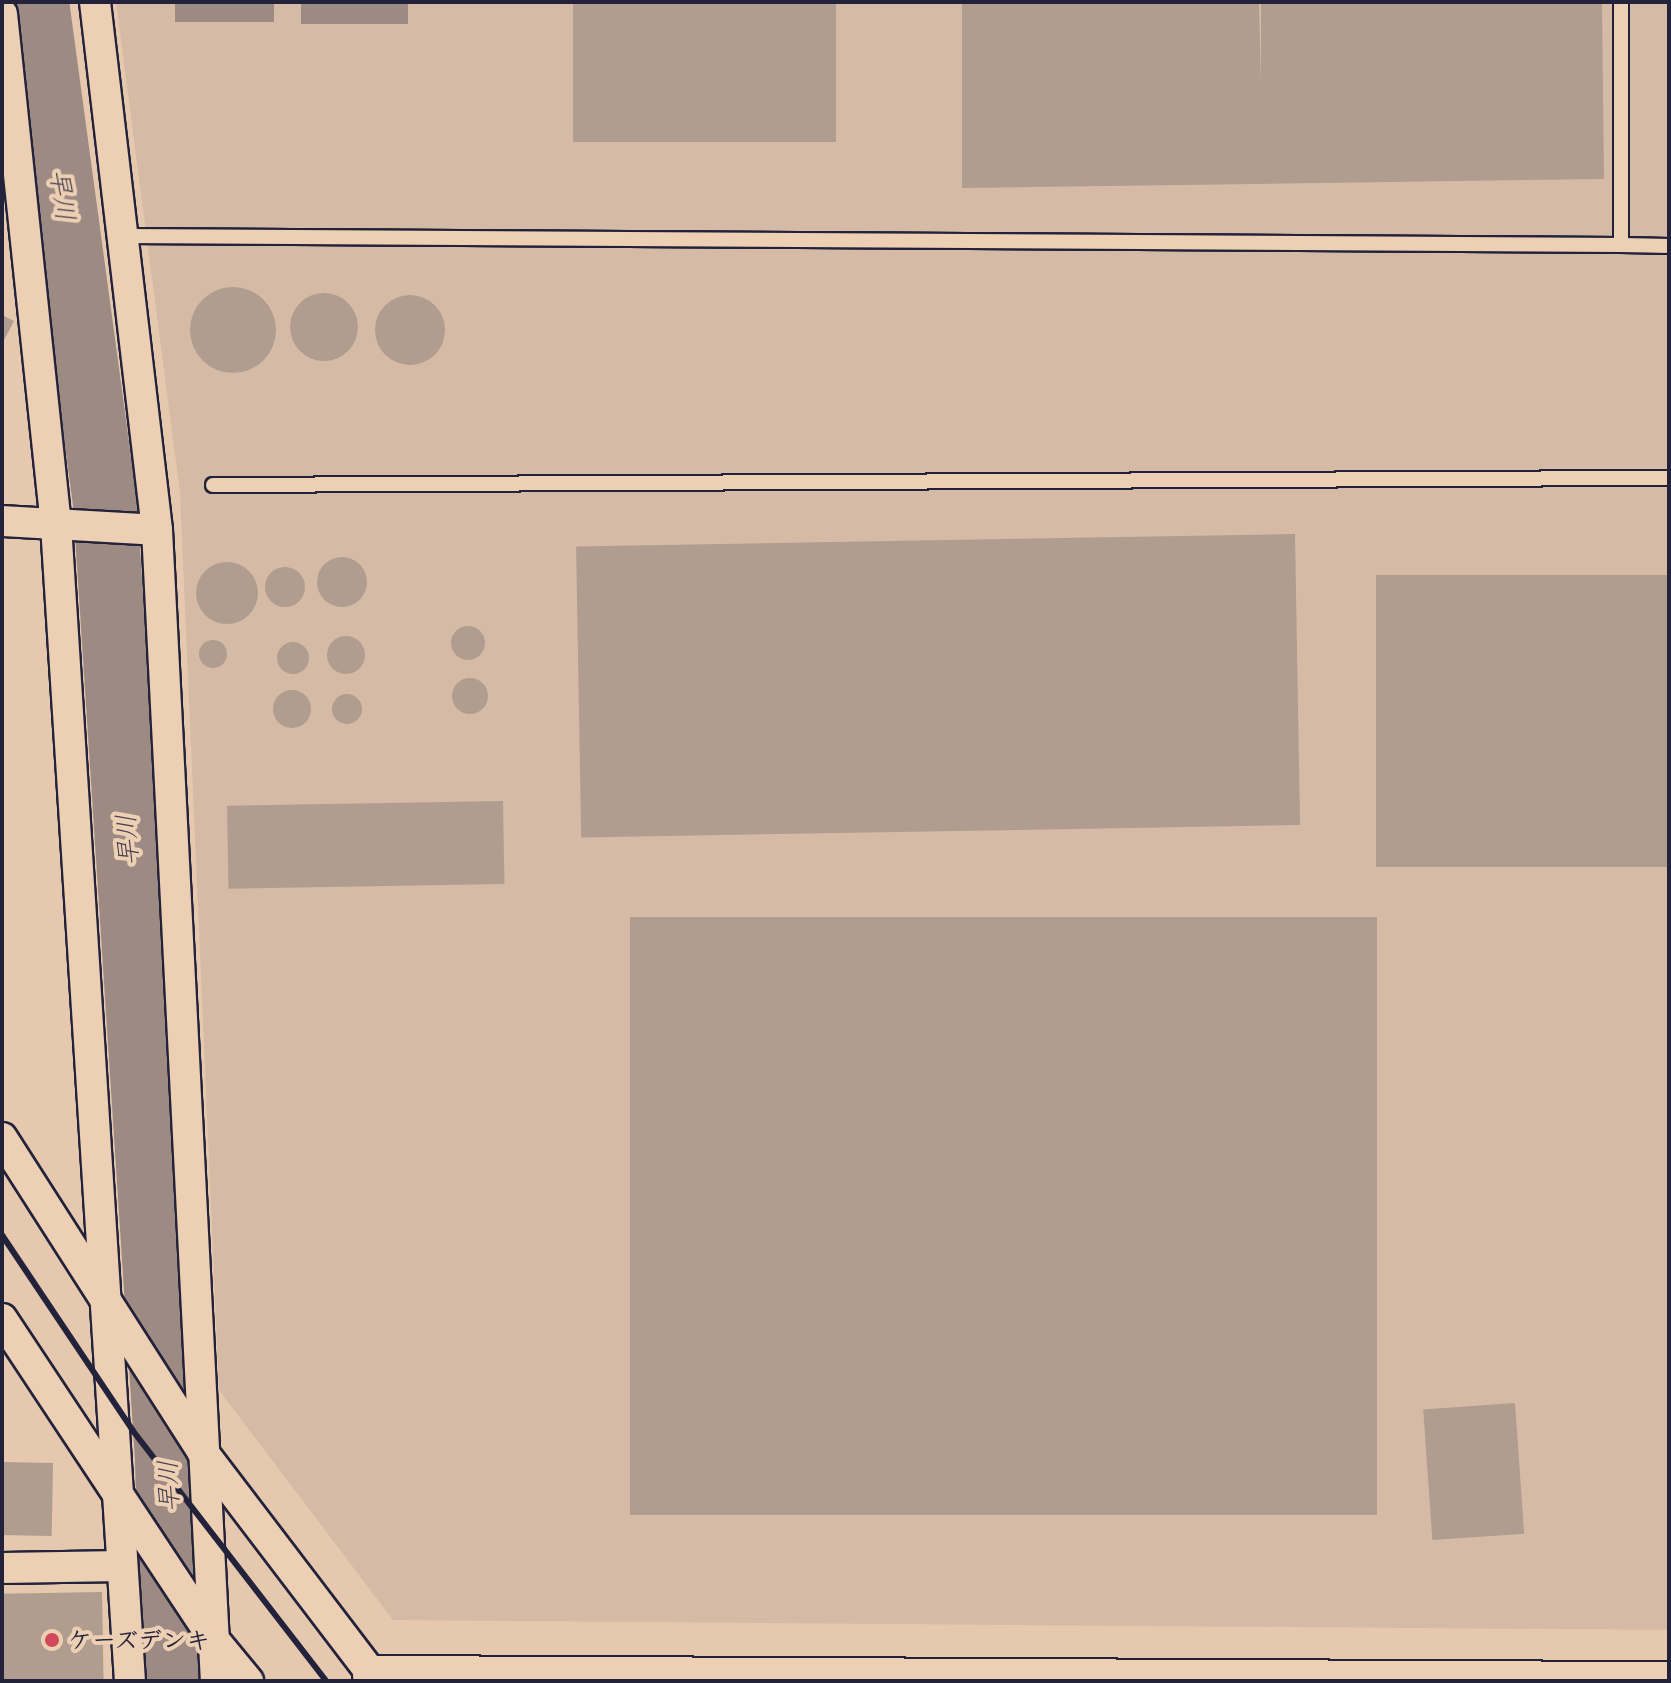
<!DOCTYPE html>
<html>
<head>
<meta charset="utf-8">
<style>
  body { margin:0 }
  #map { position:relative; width:1671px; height:1683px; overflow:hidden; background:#e5c8ae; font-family:Delius,"Klee One",sans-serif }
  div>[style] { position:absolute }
  .built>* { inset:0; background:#d5bba5 }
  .water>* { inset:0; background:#9d8a83; transform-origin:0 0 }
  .river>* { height:64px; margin:-32px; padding:0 32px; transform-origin:32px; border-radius:32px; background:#9d8a83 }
  .building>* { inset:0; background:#b19c90; transform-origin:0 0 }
  .round { border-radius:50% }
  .roads { filter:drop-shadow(2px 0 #22223b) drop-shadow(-2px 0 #22223b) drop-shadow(0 2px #22223b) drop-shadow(0 -2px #22223b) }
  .service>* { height:14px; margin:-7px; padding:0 7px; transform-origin:7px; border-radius:7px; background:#edcfb3 }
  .minor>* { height:30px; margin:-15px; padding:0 15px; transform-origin:15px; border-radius:15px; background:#edcfb3 }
  .tertiary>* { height:38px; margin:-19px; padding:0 19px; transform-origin:19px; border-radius:19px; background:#edcfb3 }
  .rail>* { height:6px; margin:-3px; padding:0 3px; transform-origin:3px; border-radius:3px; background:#22223b }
  .dots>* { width:22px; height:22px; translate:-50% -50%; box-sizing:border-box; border:4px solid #edcfb3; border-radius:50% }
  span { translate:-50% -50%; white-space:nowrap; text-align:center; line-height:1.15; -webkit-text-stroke:8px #edcfb3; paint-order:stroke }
  .poi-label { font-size:24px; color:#22223b; font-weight:700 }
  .left { translate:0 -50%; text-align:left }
  .water-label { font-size:26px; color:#474151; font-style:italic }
  .frame { position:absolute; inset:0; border:4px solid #22223b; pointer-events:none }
</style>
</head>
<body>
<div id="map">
  <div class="built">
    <div style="clip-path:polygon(116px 2px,1669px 2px,1669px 1630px,393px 1620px,219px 1390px,180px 493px)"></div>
  </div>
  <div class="water">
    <div style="left:175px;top:2px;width:99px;height:20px"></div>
    <div style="left:301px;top:2px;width:107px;height:22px"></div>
  </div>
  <div class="river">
    <div style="left:37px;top:2px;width:506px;rotate:82.27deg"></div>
    <div style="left:105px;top:503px;width:959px;rotate:86.29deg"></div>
    <div style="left:167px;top:1460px;width:221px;rotate:88.4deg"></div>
  </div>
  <div class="building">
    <div style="left:573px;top:2px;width:263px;height:140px"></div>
    <div style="clip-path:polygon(962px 2px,1259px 2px,1261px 86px,1261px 2px,1602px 2px,1604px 179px,962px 188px)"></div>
    <div class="round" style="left:190px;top:287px;width:86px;height:86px"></div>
    <div class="round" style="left:290px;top:293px;width:68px;height:68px"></div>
    <div class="round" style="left:375px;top:295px;width:70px;height:70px"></div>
    <div style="clip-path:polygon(2px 315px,14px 321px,2px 344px)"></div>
    <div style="left:1295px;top:534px;width:291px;height:719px;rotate:89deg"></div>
    <div class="round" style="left:317px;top:557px;width:50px;height:50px"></div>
    <div class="round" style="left:196px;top:562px;width:62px;height:62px"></div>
    <div class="round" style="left:265px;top:567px;width:40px;height:40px"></div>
    <div style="left:1669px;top:575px;width:292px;height:293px;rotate:90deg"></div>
    <div class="round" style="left:451px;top:626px;width:34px;height:34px"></div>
    <div class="round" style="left:327px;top:636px;width:38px;height:38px"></div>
    <div class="round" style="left:199px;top:640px;width:28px;height:28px"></div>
    <div class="round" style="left:277px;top:642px;width:32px;height:32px"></div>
    <div class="round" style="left:452px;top:678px;width:36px;height:36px"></div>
    <div class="round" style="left:273px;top:690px;width:38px;height:38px"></div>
    <div class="round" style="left:332px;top:694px;width:30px;height:30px"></div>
    <div style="left:503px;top:801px;width:83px;height:276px;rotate:89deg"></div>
    <div style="left:630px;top:917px;width:747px;height:598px"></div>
    <div style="left:1515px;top:1403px;width:131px;height:92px;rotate:86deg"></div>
    <div style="left:2px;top:1462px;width:51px;height:73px;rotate:1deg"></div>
    <div style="left:102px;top:1592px;width:89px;height:100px;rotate:89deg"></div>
  </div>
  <div class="roads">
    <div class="service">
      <div style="left:1621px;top:2px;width:243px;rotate:90deg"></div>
      <div style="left:1621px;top:245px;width:48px;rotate:1.2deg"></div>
      <div style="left:125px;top:236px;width:1496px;rotate:0.34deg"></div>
      <div style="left:213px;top:485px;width:1456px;rotate:-0.28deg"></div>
    </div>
    <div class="minor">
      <div style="left:95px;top:2px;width:532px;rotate:83.3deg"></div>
      <div style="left:157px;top:530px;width:1153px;rotate:87.07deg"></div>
      <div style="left:2px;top:14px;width:514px;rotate:83.97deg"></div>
      <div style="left:56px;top:525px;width:1158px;rotate:86.34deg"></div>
      <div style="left:2px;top:521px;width:155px;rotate:3.3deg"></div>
      <div style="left:2px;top:1138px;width:371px;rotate:57.4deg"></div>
      <div style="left:202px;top:1451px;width:289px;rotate:52.7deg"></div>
      <div style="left:2px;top:1319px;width:386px;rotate:56.5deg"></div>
      <div style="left:215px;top:1641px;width:52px;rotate:50.5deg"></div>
      <div style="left:2px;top:1568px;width:120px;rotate:-1deg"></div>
    </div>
    <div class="tertiary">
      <div style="left:372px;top:1675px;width:1297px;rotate:0.27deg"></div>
    </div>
  </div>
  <div class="rail">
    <div style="left:2px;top:1235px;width:236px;rotate:56.2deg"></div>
    <div style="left:133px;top:1431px;width:316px;rotate:52.3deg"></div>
  </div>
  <div class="dots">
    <div style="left:52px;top:1640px;background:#d1495b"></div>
  </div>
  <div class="poi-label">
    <span class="left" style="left:68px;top:1640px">ケーズデンキ</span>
  </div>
  <div class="water-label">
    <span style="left:63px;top:195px;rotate:82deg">早川</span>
    <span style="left:127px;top:840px;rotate:-94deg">早川</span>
    <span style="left:168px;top:1486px;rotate:-92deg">早川</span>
  </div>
  <div class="frame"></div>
</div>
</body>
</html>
